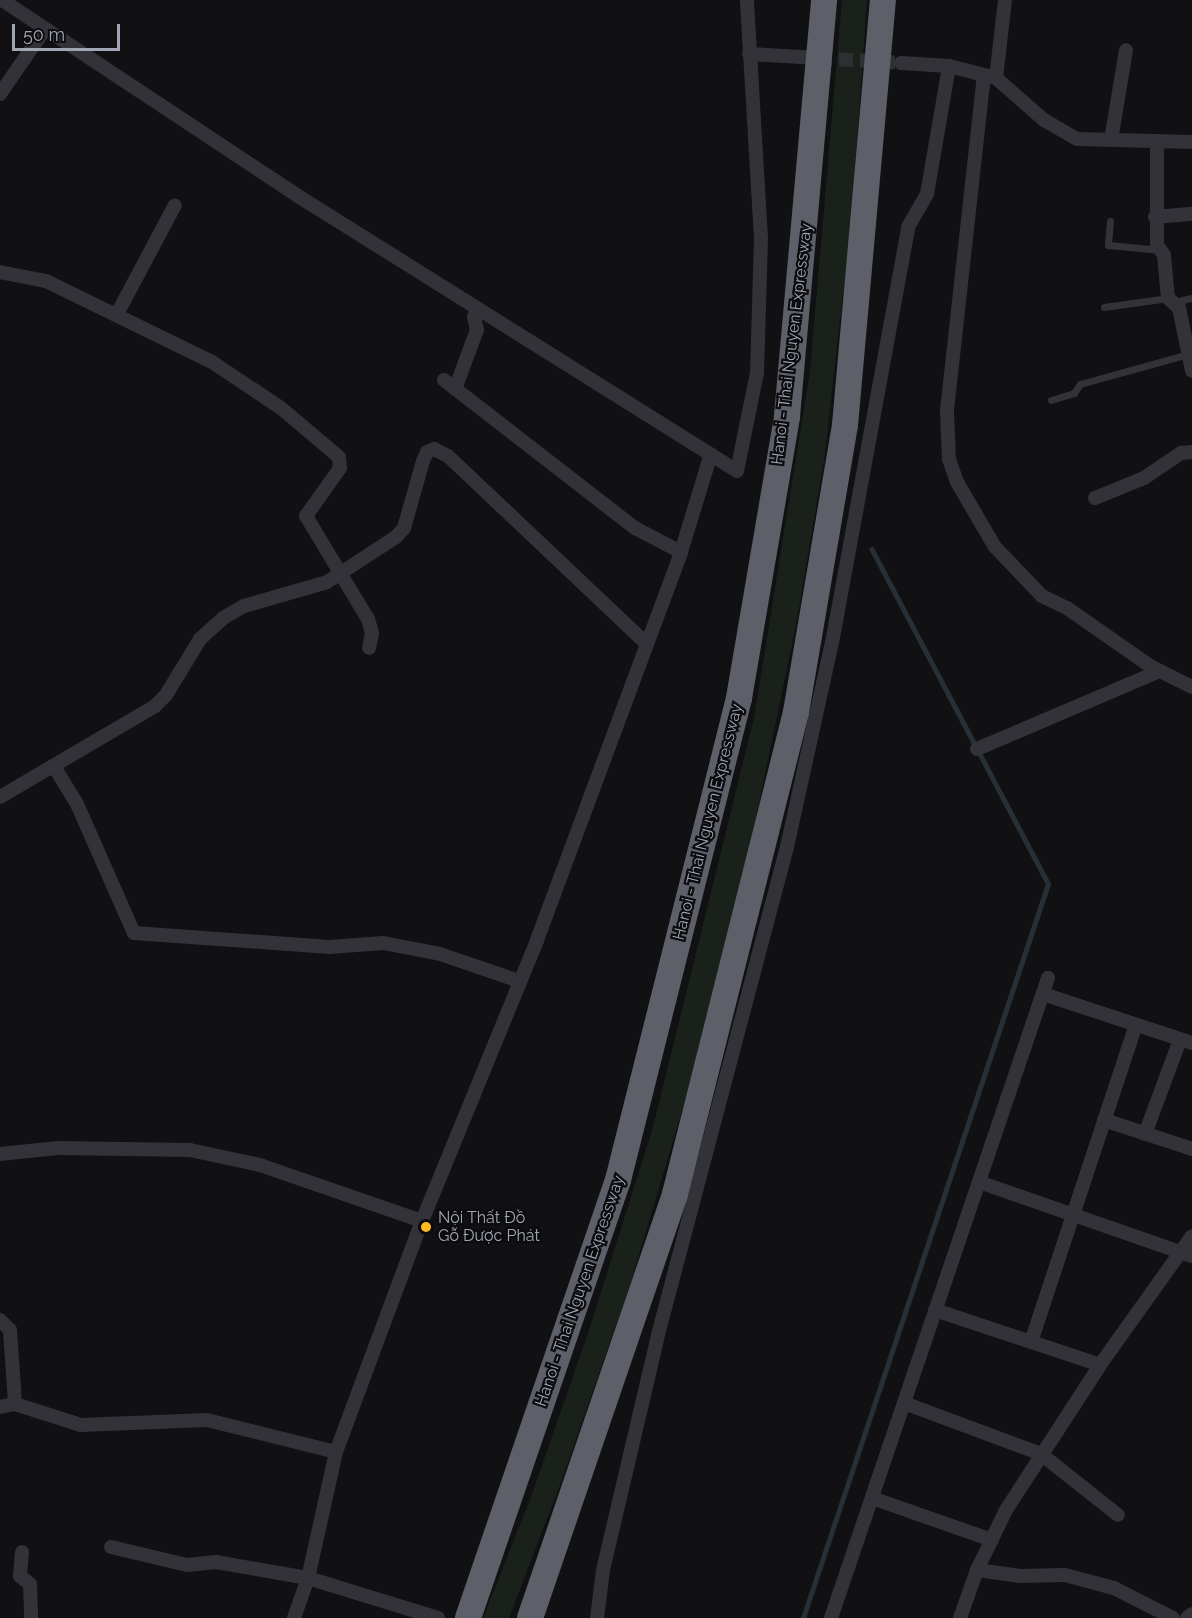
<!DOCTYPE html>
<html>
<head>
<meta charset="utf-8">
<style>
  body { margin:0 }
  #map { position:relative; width:1192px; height:1618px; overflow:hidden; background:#111113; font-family:Raleway,sans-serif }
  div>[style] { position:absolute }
  .green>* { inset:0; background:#19211a }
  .stream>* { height:4.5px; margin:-2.25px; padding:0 2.25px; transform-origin:2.25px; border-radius:2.25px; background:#272f37 }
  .street-tunnel>* { height:14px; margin-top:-7px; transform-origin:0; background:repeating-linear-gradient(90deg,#2e2f33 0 14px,transparent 0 21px) }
  .lane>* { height:7px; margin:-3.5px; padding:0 3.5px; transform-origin:3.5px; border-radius:3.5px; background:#323238 }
  .street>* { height:14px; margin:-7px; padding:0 7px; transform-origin:7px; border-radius:7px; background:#323238 }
  .highway>* { height:26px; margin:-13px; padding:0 13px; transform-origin:13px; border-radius:13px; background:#5d6069 }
  .dots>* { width:16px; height:16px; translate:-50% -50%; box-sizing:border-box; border:3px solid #0c0c0e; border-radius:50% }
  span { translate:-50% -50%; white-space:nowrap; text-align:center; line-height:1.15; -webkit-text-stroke:4.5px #0c0c0e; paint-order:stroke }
  .street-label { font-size:16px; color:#a1a6b4 }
  .poi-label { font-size:16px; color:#a1a6b4 }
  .left { translate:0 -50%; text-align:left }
  .scale { position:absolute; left:12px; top:24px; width:108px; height:27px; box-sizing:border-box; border:3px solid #a1a6b4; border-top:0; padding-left:8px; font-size:18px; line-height:21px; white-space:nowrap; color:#a1a6b4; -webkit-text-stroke:4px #0c0c0e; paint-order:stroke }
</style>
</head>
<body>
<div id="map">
  <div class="green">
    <div style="clip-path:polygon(842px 0,867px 0,851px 223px,825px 454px,797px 620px,743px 880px,698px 1057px,631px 1282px,560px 1485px,509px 1618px,483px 1618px,532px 1494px,589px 1330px,653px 1127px,754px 718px,810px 371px)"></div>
  </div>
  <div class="stream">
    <div style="left:803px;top:1618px;width:774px;rotate:-71.54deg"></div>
    <div style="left:1048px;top:884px;width:378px;rotate:-117.8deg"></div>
  </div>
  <div class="street-tunnel">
    <div style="left:818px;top:58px;width:83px;rotate:3.4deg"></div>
  </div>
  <div class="lane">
    <div style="left:1110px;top:221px;width:24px;rotate:95deg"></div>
    <div style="left:1108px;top:245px;width:53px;rotate:5.4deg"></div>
    <div style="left:1174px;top:302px;width:18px;rotate:-13deg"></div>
    <div style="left:1104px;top:307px;width:65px;rotate:-8deg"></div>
    <div style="left:1051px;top:400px;width:24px;rotate:-17deg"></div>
    <div style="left:1074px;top:393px;width:11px;rotate:-56deg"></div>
    <div style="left:1080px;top:384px;width:112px;rotate:-15.5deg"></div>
  </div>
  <div class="street">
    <div style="left:2px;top:0;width:355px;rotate:33.5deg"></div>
    <div style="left:298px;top:196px;width:518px;rotate:32.06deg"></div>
    <div style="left:737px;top:471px;width:100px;rotate:-78.5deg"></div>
    <div style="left:757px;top:373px;width:135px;rotate:-88.3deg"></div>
    <div style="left:761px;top:238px;width:238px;rotate:-93.4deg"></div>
    <div style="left:749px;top:54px;width:69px;rotate:3.3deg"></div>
    <div style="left:901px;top:63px;width:48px;rotate:3.6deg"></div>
    <div style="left:949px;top:66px;width:49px;rotate:14.3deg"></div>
    <div style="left:996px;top:78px;width:64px;rotate:41.2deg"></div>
    <div style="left:1044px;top:120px;width:38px;rotate:30deg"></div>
    <div style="left:1077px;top:139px;width:115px;rotate:1.5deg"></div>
    <div style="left:984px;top:75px;width:339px;rotate:96.3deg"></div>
    <div style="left:947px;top:412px;width:47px;rotate:87.6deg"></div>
    <div style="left:949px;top:459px;width:24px;rotate:71deg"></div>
    <div style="left:957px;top:482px;width:75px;rotate:59.7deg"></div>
    <div style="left:995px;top:547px;width:68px;rotate:46.2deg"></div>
    <div style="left:1042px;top:596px;width:28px;rotate:26deg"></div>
    <div style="left:1067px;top:608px;width:101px;rotate:34.9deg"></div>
    <div style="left:1150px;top:666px;width:47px;rotate:26.6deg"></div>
    <div style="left:996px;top:78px;width:79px;rotate:-83.4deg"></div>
    <div style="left:0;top:94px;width:79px;rotate:-55.3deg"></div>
    <div style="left:1111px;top:140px;width:91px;rotate:-80.5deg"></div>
    <div style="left:1157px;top:141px;width:104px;rotate:90deg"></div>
    <div style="left:1157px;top:245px;width:12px;rotate:55deg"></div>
    <div style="left:1164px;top:255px;width:43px;rotate:84.7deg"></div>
    <div style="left:1168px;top:298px;width:15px;rotate:42deg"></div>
    <div style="left:1179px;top:308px;width:64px;rotate:78.3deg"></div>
    <div style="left:1155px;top:217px;width:37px;rotate:-5deg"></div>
    <div style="left:0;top:272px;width:47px;rotate:11.1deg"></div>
    <div style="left:46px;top:281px;width:185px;rotate:26deg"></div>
    <div style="left:212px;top:362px;width:83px;rotate:33.7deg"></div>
    <div style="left:281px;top:408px;width:76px;rotate:40.2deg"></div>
    <div style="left:339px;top:457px;width:11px;rotate:85deg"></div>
    <div style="left:340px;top:468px;width:59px;rotate:125.3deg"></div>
    <div style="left:306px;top:516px;width:120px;rotate:59deg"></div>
    <div style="left:368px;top:619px;width:15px;rotate:74deg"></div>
    <div style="left:372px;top:633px;width:15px;rotate:101deg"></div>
    <div style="left:117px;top:314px;width:123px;rotate:-62deg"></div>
    <div style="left:444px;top:380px;width:242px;rotate:37.8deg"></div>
    <div style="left:635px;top:528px;width:52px;rotate:27.6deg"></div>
    <div style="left:455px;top:389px;width:63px;rotate:-69.6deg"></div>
    <div style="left:477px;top:330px;width:13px;rotate:-103deg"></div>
    <div style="left:474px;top:317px;width:8px;rotate:-67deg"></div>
    <div style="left:1095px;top:498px;width:53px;rotate:-22.2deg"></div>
    <div style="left:1144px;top:478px;width:45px;rotate:-34deg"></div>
    <div style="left:1181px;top:453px;width:11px;rotate:-5deg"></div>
    <div style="left:977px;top:749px;width:199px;rotate:-23.1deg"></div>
    <div style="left:55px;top:768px;width:42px;rotate:58.6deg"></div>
    <div style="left:77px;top:804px;width:141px;rotate:66.2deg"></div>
    <div style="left:134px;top:933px;width:196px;rotate:4.1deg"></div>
    <div style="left:330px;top:947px;width:53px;rotate:-4.3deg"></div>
    <div style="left:383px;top:943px;width:58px;rotate:10.9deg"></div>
    <div style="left:440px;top:954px;width:83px;rotate:18.9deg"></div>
    <div style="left:0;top:797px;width:180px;rotate:-30.4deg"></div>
    <div style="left:155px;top:706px;width:16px;rotate:-45deg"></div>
    <div style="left:166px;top:695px;width:66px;rotate:-58.7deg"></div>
    <div style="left:200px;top:639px;width:31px;rotate:-42deg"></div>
    <div style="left:223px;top:618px;width:24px;rotate:-30deg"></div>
    <div style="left:244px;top:606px;width:86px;rotate:-16.1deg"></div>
    <div style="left:327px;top:582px;width:82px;rotate:-33.1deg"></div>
    <div style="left:396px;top:537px;width:12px;rotate:-48deg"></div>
    <div style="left:404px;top:528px;width:70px;rotate:-74.2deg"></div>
    <div style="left:423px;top:461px;width:10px;rotate:-66deg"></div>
    <div style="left:427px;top:452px;width:8px;rotate:-23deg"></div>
    <div style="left:434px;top:449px;width:16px;rotate:27deg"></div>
    <div style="left:448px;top:456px;width:272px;rotate:43.4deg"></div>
    <div style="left:1043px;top:994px;width:157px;rotate:18.2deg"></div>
    <div style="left:1104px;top:1120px;width:93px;rotate:18.2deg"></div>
    <div style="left:1145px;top:1134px;width:100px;rotate:-69.6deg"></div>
    <div style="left:0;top:1154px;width:58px;rotate:-5.9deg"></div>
    <div style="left:58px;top:1148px;width:132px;rotate:0.9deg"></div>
    <div style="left:190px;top:1150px;width:72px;rotate:12.1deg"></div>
    <div style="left:260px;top:1165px;width:171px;rotate:19.1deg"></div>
    <div style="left:979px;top:1182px;width:225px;rotate:19.2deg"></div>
    <div style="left:935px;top:1310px;width:174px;rotate:18.4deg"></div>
    <div style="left:0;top:1320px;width:14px;rotate:45deg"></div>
    <div style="left:10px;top:1330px;width:74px;rotate:86.1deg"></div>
    <div style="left:15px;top:1404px;width:15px;rotate:169deg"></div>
    <div style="left:1031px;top:1342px;width:334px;rotate:-71.7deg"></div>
    <div style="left:904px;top:1403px;width:146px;rotate:20.4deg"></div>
    <div style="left:1041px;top:1454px;width:98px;rotate:38.4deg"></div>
    <div style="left:15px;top:1404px;width:69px;rotate:17.7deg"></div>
    <div style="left:81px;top:1425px;width:126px;rotate:-2.3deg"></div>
    <div style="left:207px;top:1420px;width:133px;rotate:13.9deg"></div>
    <div style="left:336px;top:1452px;width:129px;rotate:102.5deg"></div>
    <div style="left:308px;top:1578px;width:42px;rotate:109.3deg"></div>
    <div style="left:336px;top:1452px;width:246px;rotate:-69.6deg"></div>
    <div style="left:422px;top:1221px;width:304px;rotate:-67.7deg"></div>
    <div style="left:537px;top:940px;width:414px;rotate:-69.6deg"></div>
    <div style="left:681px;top:552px;width:102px;rotate:-73deg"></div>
    <div style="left:872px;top:1498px;width:127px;rotate:19.3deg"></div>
    <div style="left:111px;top:1547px;width:78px;rotate:13.3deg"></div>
    <div style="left:187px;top:1565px;width:29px;rotate:-6deg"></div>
    <div style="left:216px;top:1562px;width:93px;rotate:9.9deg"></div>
    <div style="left:308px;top:1578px;width:136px;rotate:17.1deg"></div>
    <div style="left:22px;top:1552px;width:24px;rotate:95deg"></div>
    <div style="left:20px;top:1576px;width:13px;rotate:39deg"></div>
    <div style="left:30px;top:1584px;width:34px;rotate:88deg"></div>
    <div style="left:977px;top:1570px;width:43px;rotate:7.9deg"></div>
    <div style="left:1020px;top:1576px;width:45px;rotate:-1.3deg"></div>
    <div style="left:1065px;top:1575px;width:51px;rotate:14.9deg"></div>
    <div style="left:1114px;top:1588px;width:66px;rotate:27deg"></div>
    <div style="left:597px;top:1618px;width:48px;rotate:-82.9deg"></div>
    <div style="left:603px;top:1570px;width:245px;rotate:-76.8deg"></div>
    <div style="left:659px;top:1331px;width:501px;rotate:-75.19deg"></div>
    <div style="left:787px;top:847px;width:209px;rotate:-77.6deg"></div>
    <div style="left:832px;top:643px;width:423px;rotate:-79.6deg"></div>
    <div style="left:908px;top:227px;width:38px;rotate:-60deg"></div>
    <div style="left:927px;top:194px;width:130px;rotate:-80.2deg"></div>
    <div style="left:831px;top:1618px;width:676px;rotate:-71.27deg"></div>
    <div style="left:960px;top:1618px;width:51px;rotate:-70.5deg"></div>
    <div style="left:977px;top:1570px;width:67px;rotate:-64.2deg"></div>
    <div style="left:1006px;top:1510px;width:173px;rotate:-57deg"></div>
    <div style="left:1100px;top:1365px;width:158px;rotate:-54.5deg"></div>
    <div style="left:1187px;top:1618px;width:6px;rotate:-39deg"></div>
  </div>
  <div class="highway">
    <div style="left:468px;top:1618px;width:463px;rotate:-71.1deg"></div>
    <div style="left:618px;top:1180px;width:497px;rotate:-75.9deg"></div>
    <div style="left:739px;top:698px;width:286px;rotate:-80.3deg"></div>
    <div style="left:787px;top:416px;width:418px;rotate:-84.9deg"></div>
    <div style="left:530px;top:1618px;width:448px;rotate:-71.1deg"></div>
    <div style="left:675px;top:1194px;width:497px;rotate:-75.9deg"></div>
    <div style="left:796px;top:712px;width:291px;rotate:-80.3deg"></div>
    <div style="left:845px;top:425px;width:427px;rotate:-84.9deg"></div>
  </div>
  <div class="dots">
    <div style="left:426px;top:1227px;background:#fdbb1e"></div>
  </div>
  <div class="street-label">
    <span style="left:792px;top:344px;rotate:-83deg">Hanoi - Thai Nguyen Expressway</span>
    <span style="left:708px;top:822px;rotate:-76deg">Hanoi - Thai Nguyen Expressway</span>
    <span style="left:580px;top:1291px;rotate:-71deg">Hanoi - Thai Nguyen Expressway</span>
  </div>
  <div class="poi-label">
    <span class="left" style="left:438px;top:1227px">Nội Thất Đồ<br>Gỗ Được Phát</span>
  </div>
  <div class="scale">50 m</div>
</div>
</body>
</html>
